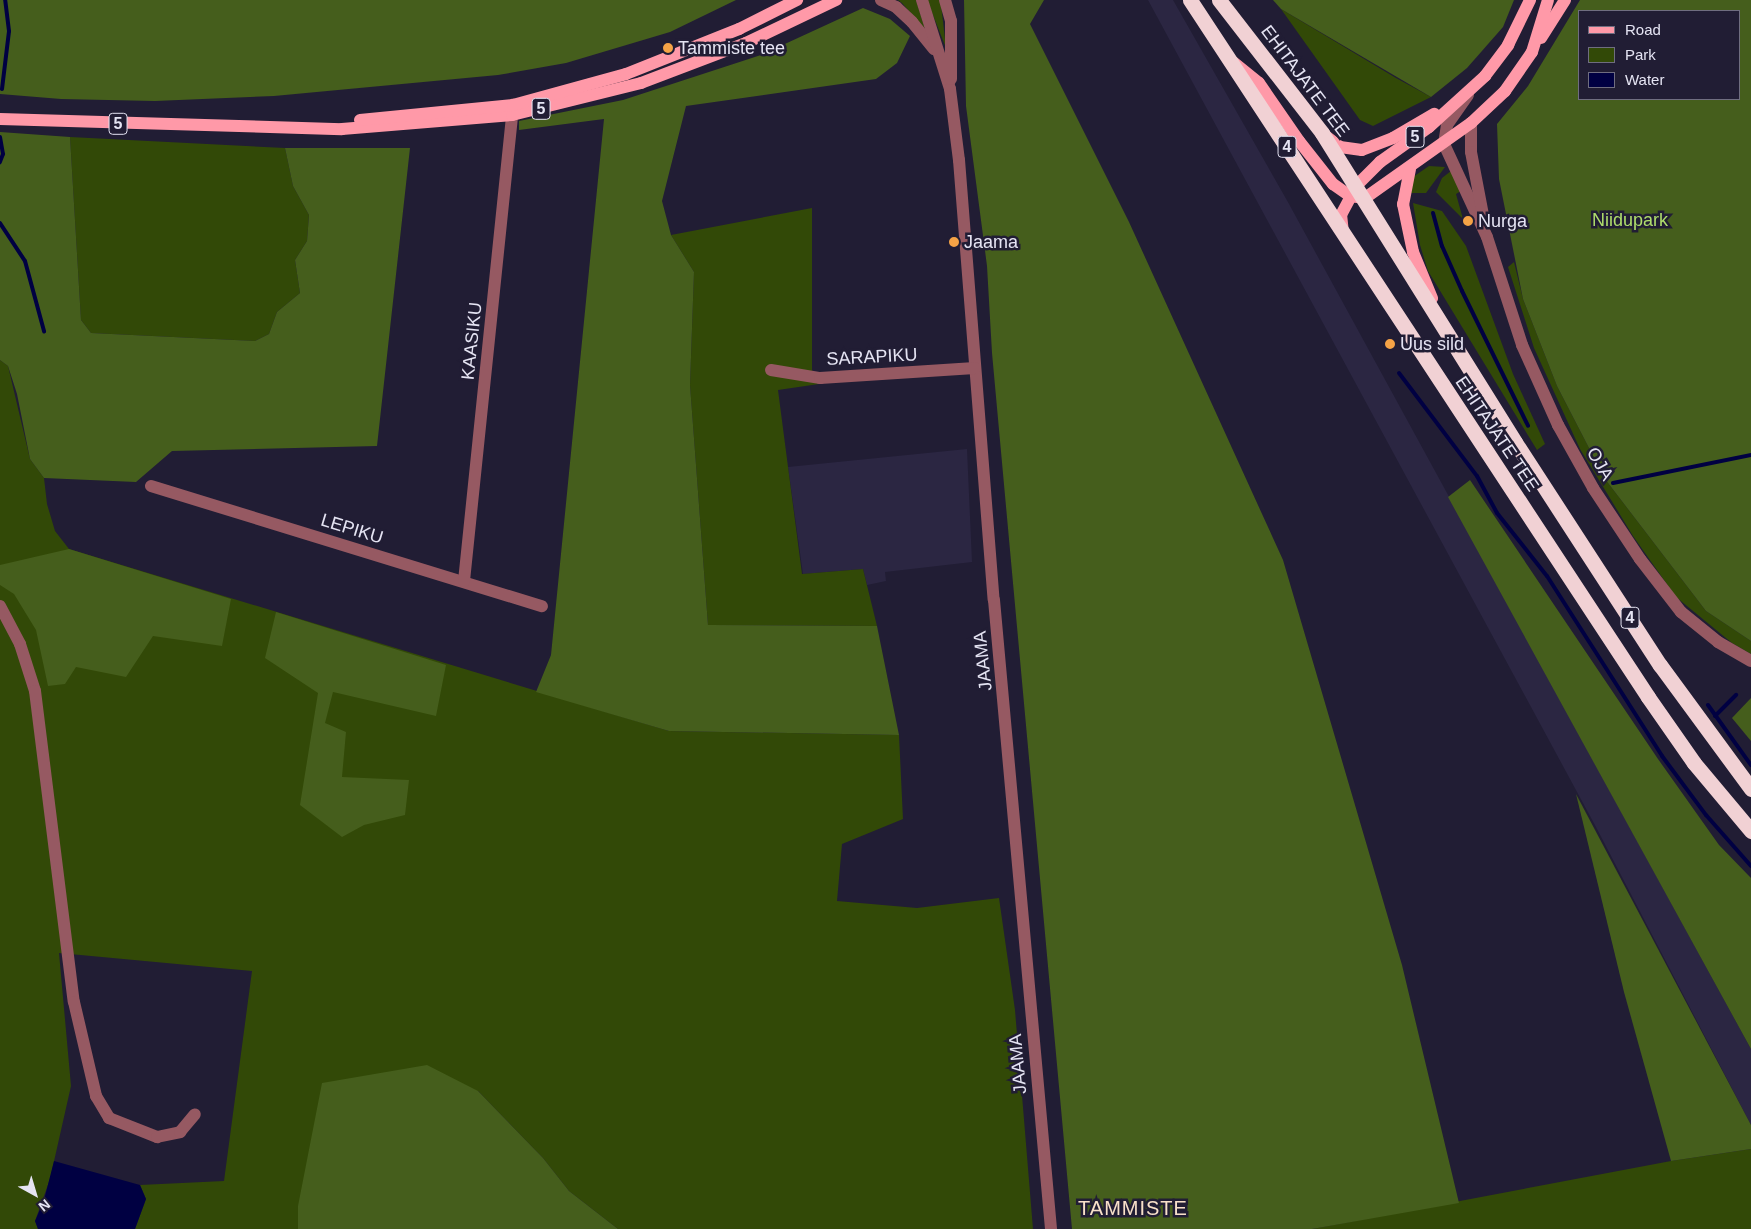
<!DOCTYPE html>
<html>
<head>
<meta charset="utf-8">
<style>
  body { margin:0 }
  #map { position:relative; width:1751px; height:1229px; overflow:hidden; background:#211d34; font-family:Helvetica,sans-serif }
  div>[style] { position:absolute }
  .built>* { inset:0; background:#2b2642 }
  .green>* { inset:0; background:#324907 }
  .forest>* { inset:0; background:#455e1c }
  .water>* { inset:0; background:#000042 }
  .stream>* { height:4px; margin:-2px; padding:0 2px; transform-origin:2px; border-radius:2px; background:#000042 }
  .minor>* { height:12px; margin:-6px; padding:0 6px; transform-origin:6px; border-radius:6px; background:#965962 }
  .major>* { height:12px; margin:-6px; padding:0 6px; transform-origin:6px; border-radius:6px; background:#ff99a8 }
  .highway>* { height:15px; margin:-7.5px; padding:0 7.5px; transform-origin:7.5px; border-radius:7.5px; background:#f1d1d4 }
  .dots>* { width:14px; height:14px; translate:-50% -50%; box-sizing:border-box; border:2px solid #211d34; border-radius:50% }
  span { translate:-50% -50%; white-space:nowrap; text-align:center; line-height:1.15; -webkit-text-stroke:5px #211d34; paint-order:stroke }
  .shield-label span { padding:1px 4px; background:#211d34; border:1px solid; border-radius:4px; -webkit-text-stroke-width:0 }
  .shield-label { font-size:16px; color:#e5e4f3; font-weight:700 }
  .poi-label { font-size:18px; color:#e5e4f3 }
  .left { translate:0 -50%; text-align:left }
  .street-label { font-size:18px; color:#e5e4f3 }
  .park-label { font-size:18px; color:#afdd6c }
  .quarter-label { font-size:20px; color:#f8e0c9; letter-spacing:1px }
  .legend { position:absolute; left:1578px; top:10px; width:162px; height:90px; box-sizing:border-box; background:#211d34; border:1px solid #6f6d80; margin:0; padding:6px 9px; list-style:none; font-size:15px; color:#e5e4f3 }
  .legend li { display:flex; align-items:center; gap:10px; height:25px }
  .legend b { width:25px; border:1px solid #6f6d80 }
  .north { position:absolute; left:10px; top:1169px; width:50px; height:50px; -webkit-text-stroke:4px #211d34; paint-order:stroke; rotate:141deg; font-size:14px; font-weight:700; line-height:20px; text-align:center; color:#e5e4f3 }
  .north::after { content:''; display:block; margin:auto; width:18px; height:22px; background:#e5e4f3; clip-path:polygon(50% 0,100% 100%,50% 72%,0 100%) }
</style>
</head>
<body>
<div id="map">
  <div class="built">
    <div style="clip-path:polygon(1148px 0,1173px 0,1289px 204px,1751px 1049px,1751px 1125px,1596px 827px)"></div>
    <div style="clip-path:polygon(967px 449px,972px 562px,885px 572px,886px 581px,867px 585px,863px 569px,803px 574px,788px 467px)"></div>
  </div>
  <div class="green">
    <div style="clip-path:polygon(898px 0,916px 0,925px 29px,902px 3px)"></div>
    <div style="clip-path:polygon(927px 0,939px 0,941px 4px,946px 48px)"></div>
    <div style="clip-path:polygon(1281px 9px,1396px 78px,1431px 97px,1373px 126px,1360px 120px)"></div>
    <div style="clip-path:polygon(70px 137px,285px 148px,293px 186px,309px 215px,307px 241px,295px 260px,300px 293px,277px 312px,269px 334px,255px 341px,91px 333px,81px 320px)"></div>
    <div style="clip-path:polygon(1429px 166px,1445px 167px,1426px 193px,1408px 193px,1413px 177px)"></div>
    <div style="clip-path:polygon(1451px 171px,1461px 191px,1456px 194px,1463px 219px,1436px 192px,1442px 178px)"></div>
    <div style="clip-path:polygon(1413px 203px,1442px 211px,1466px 246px,1513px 374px,1545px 444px,1537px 450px,1428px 271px,1420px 245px)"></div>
    <div style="clip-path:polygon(812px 208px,812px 370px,819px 384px,778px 390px,802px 574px,863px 569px,877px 626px,708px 625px,690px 385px,694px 272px,671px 235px)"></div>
    <div style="clip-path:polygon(1514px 262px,1523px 299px,1557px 386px,1605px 479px,1706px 611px,1751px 641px,1751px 654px,1732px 643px,1676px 597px,1633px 536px,1580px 449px,1534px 348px,1508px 267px)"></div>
    <div style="clip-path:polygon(0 360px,8px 366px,30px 459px,44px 478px,47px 504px,55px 531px,69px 549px,669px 731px,899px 735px,903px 819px,842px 844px,837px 901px,917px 908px,999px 898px,1015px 1010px,1033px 1229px,618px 1229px,569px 1191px,543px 1158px,478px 1091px,298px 1206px,298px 1229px,135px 1229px,146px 1199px,140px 1185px,224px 1181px,252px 971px,59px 953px,71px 1086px,50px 1179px,35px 1221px,38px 1229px,0 1229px)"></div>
    <div style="clip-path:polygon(1751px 1149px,1751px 1229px,1312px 1229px,1671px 1161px)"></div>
  </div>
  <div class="forest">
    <div style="clip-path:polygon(0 0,736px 0,670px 32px,566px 63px,498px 75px,274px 96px,155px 101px,61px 99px,0 94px)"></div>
    <div style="clip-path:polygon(964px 0,1044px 0,1030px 24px,1129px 222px,1283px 560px,1402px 965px,1459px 1203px,1312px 1229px,1072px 1229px,992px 353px,987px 266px,966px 106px)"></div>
    <div style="clip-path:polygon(1273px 0,1514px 0,1503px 27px,1467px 68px,1431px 97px,1281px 9px)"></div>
    <div style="clip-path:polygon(evenodd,1580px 0,1751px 0,1751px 641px,1706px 611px,1605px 479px,1557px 386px,1523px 299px,1499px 179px,1497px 124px,1528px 86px,1580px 0,1580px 11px,1740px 11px,1740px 99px,1580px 99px,1580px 11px)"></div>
    <div style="clip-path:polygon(863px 8px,890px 19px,910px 36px,897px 63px,876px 79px,686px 106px,662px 201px,671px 235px,694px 272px,690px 385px,708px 625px,877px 626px,899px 735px,669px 731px,536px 692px,551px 655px,604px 119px,519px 130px,519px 121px,623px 100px,761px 55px)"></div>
    <div style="clip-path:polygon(0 132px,70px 137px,81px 320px,91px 333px,255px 341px,269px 334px,277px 312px,300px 293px,295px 260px,307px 241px,309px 215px,293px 186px,285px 148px,410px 148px,377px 446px,172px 451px,136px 482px,44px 478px,30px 459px,17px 394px,8px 366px,0 360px)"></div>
    <div style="clip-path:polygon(1470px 480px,1658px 759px,1719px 845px,1751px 878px,1751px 1049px,1448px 497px)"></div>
    <div style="clip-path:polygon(69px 549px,231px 599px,222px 646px,153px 636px,126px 677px,76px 667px,65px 684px,48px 686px,36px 630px,14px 594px,0 585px,0 565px)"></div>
    <div style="clip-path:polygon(276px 612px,446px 665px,436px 716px,333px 692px,325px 723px,346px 732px,342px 777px,409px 780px,405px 815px,364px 825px,342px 837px,300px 805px,318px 693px,265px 658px)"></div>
    <div style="clip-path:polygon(1751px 698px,1751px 741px,1732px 718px)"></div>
    <div style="clip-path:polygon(1576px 794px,1751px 1125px,1751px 1149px,1671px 1161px,1624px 992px)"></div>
    <div style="clip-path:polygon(427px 1065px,478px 1091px,543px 1158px,569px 1191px,618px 1229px,298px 1229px,298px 1206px,322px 1083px)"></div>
  </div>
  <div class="water">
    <div style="clip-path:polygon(54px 1161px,140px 1185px,146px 1199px,135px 1229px,38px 1229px,35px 1221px,44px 1200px)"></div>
  </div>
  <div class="stream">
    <div style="left:2px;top:89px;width:58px;rotate:-83.1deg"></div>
    <div style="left:9px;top:31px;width:31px;rotate:-97deg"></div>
    <div style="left:0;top:137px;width:17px;rotate:80deg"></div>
    <div style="left:3px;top:154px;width:9px;rotate:111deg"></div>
    <div style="left:1433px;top:213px;width:34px;rotate:75deg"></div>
    <div style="left:1442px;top:246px;width:49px;rotate:66deg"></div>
    <div style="left:1462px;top:291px;width:150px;rotate:63.9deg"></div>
    <div style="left:0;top:223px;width:45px;rotate:56.7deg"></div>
    <div style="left:25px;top:261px;width:73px;rotate:74.8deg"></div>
    <div style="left:1399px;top:373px;width:129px;rotate:52.9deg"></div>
    <div style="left:1477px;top:476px;width:42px;rotate:61.6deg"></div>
    <div style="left:1497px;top:513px;width:80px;rotate:51.6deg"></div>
    <div style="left:1547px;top:576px;width:214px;rotate:57.4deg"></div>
    <div style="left:1662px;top:756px;width:74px;rotate:53.3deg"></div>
    <div style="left:1706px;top:815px;width:68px;rotate:48.6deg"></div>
    <div style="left:1613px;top:483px;width:141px;rotate:-11.5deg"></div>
    <div style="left:1708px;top:705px;width:74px;rotate:54.4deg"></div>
    <div style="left:1715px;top:716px;width:30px;rotate:-45deg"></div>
  </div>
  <div class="minor">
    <div style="left:881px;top:0;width:17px;rotate:25deg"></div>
    <div style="left:896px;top:7px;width:22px;rotate:43deg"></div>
    <div style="left:912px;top:22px;width:35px;rotate:51deg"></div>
    <div style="left:922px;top:0;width:93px;rotate:72.5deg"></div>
    <div style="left:950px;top:89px;width:72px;rotate:82.8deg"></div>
    <div style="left:959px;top:160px;width:441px;rotate:85.5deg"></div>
    <div style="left:994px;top:600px;width:632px;rotate:84.82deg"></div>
    <div style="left:945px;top:0;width:22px;rotate:74deg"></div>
    <div style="left:951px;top:21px;width:58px;rotate:90deg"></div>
    <div style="left:1468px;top:95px;width:37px;rotate:125deg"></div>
    <div style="left:1447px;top:125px;width:19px;rotate:99deg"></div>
    <div style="left:1444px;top:144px;width:102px;rotate:65.2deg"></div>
    <div style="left:1487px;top:237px;width:114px;rotate:72deg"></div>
    <div style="left:1522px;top:345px;width:88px;rotate:65.8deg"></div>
    <div style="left:1558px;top:425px;width:72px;rotate:60.9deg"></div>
    <div style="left:1593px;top:488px;width:85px;rotate:56.5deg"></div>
    <div style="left:1640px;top:559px;width:67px;rotate:52.3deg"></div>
    <div style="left:1681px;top:612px;width:48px;rotate:39deg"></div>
    <div style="left:1718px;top:642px;width:38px;rotate:30deg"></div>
    <div style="left:1471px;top:123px;width:29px;rotate:90deg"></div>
    <div style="left:1471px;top:152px;width:64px;rotate:79.2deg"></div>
    <div style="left:771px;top:370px;width:50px;rotate:9.3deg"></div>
    <div style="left:820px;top:378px;width:155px;rotate:-3.7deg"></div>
    <div style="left:151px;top:486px;width:409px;rotate:17.1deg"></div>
    <div style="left:464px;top:581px;width:479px;rotate:-84.1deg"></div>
    <div style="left:0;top:606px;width:43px;rotate:62.2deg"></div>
    <div style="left:20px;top:644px;width:49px;rotate:72.3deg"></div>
    <div style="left:35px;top:691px;width:313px;rotate:82.9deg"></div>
    <div style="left:74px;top:1002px;width:97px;rotate:76.8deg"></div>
    <div style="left:96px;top:1096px;width:26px;rotate:59deg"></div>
    <div style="left:109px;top:1118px;width:52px;rotate:21.6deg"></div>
    <div style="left:157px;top:1137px;width:24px;rotate:-12deg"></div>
    <div style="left:180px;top:1132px;width:23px;rotate:-50deg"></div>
  </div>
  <div class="major">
    <div style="left:1541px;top:38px;width:45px;rotate:-57.7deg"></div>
    <div style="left:1233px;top:62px;width:33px;rotate:39deg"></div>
    <div style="left:1259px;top:83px;width:70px;rotate:55.4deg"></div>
    <div style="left:1299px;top:141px;width:55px;rotate:51.7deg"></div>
    <div style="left:1333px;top:184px;width:21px;rotate:35deg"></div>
    <div style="left:1350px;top:196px;width:15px;rotate:8deg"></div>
    <div style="left:1365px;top:198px;width:130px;rotate:-35.3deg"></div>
    <div style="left:1471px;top:123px;width:47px;rotate:-43.3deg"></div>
    <div style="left:1505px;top:91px;width:47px;rotate:-55.3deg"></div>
    <div style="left:1532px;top:52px;width:54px;rotate:-72.9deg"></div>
    <div style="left:0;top:119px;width:342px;rotate:1.7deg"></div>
    <div style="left:342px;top:129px;width:171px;rotate:-4.7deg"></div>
    <div style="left:512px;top:115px;width:133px;rotate:-13.9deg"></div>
    <div style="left:641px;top:83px;width:112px;rotate:-20.9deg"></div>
    <div style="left:746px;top:43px;width:100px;rotate:-25.5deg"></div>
    <div style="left:360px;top:120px;width:154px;rotate:-5.6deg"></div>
    <div style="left:513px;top:105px;width:117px;rotate:-15.3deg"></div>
    <div style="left:626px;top:74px;width:122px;rotate:-21.7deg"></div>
    <div style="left:739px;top:29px;width:65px;rotate:-26.6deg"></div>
    <div style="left:1327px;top:137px;width:16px;rotate:38deg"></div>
    <div style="left:1340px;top:147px;width:22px;rotate:8deg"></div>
    <div style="left:1362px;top:150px;width:33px;rotate:-21deg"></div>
    <div style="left:1393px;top:138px;width:48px;rotate:-30.3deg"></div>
    <div style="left:1410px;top:169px;width:36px;rotate:101deg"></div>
    <div style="left:1403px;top:204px;width:49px;rotate:78.2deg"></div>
    <div style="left:1413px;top:252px;width:50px;rotate:67.6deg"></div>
    <div style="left:1343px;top:233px;width:18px;rotate:-96deg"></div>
    <div style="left:1341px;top:215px;width:34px;rotate:-62deg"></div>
    <div style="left:1357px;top:185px;width:33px;rotate:-45deg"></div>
    <div style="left:1380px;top:162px;width:60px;rotate:-35.5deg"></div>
    <div style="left:1429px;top:127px;width:76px;rotate:-42.3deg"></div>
    <div style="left:1485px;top:76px;width:39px;rotate:-53deg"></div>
    <div style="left:1508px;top:45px;width:50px;rotate:-63.9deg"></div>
  </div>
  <div class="highway">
    <div style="left:1190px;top:0;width:834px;rotate:56.69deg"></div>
    <div style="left:1648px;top:697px;width:80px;rotate:55.1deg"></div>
    <div style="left:1694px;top:763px;width:89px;rotate:50deg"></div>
    <div style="left:1219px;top:0;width:168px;rotate:52.2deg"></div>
    <div style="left:1322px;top:133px;width:364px;rotate:58deg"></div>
    <div style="left:1515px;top:442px;width:266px;rotate:57deg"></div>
    <div style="left:1660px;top:665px;width:154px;rotate:53.7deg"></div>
  </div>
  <div class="dots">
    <div style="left:668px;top:48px;background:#f5a346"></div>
    <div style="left:1468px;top:221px;background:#f5a346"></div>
    <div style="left:954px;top:242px;background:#f5a346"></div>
    <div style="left:1390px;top:344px;background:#f5a346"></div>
  </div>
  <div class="shield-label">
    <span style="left:541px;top:109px">5</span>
    <span style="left:118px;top:124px">5</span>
    <span style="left:1415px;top:137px">5</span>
    <span style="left:1287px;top:147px">4</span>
    <span style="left:1630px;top:618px">4</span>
  </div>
  <div class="poi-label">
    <span class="left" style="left:678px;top:48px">Tammiste tee</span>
    <span class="left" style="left:1478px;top:221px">Nurga</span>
    <span class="left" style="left:964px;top:242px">Jaama</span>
    <span class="left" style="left:1400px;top:344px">Uus sild</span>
  </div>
  <div class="street-label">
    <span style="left:1305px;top:81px;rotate:53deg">EHITAJATE TEE</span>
    <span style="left:472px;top:341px;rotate:-84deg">KAASIKU</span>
    <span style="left:872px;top:357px;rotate:-3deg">SARAPIKU</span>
    <span style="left:1497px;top:434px;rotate:56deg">EHITAJATE TEE</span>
    <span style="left:1600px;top:464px;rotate:60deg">OJA</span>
    <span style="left:352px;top:529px;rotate:17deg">LEPIKU</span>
    <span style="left:983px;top:661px;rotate:-96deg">JAAMA</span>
    <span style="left:1018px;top:1064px;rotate:-95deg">JAAMA</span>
  </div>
  <div class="park-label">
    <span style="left:1630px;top:220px">Niidupark</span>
  </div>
  <div class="quarter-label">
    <span style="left:1133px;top:1208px">TAMMISTE</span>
  </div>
  <ul class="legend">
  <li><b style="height:6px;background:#ff99a8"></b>Road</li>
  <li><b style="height:14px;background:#324907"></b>Park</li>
  <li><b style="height:14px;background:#000042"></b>Water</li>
  </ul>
  <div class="north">N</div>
</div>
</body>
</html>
